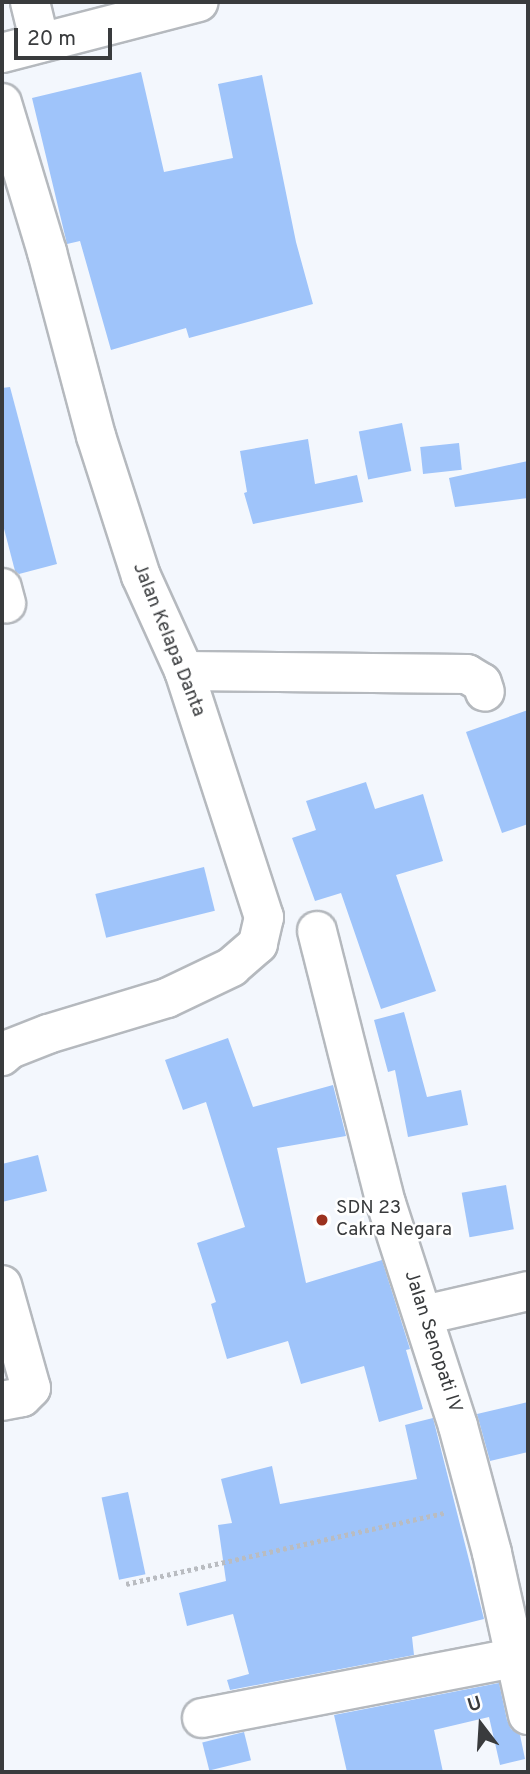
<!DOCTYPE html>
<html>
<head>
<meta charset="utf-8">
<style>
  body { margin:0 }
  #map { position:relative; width:530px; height:1774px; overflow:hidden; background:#f3f7fd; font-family:Overpass,sans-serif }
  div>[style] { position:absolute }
  .building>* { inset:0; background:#9fc4fa; transform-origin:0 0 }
  .path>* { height:4.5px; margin-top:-2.25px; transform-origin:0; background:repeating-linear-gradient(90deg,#b9bcc1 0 3.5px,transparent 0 7px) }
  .roads { filter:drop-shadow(2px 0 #b5b9be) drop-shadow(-2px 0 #b5b9be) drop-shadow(0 2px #b5b9be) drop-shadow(0 -2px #b5b9be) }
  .minor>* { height:38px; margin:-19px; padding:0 19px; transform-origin:19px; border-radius:19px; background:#fff }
  .dots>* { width:19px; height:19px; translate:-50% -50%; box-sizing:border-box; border:4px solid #fff; border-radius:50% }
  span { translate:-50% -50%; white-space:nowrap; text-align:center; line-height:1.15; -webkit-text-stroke:5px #fff; paint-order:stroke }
  .street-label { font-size:19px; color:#393b3d }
  .poi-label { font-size:19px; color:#393b3d }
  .left { translate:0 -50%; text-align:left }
  .frame { position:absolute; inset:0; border:4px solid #393b3d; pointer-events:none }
  .north { position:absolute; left:446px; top:1690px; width:70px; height:70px; -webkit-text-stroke:5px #fff; paint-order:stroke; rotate:343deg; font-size:19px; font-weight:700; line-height:28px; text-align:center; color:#393b3d }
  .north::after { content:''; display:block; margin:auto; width:24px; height:32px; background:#393b3d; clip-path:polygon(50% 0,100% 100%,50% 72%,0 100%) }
  .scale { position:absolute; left:14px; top:28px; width:98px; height:32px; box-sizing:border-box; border:4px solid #393b3d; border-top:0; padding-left:9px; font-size:21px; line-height:24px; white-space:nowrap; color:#393b3d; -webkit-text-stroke:5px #fff; paint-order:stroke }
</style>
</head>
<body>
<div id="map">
  <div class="building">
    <div style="clip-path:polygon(141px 72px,164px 172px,233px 158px,218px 84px,262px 75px,296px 242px,313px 304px,189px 338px,186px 328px,111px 350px,80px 241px,67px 244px,32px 98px)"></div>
    <div style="clip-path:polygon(10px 387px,57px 564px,19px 574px,15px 571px,2px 521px,2px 388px)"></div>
    <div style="left:402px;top:423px;width:49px;height:44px;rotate:79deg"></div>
    <div style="clip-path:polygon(308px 439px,315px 484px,357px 475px,363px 502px,253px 524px,244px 493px,247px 492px,240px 451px)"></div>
    <div style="left:459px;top:443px;width:27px;height:39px;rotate:84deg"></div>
    <div style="clip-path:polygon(528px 461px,528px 498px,455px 507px,449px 478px)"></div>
    <div style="clip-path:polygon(528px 710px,528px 824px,502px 833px,466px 732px)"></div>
    <div style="clip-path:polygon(366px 782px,375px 809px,423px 794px,443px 861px,396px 875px,436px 991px,381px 1009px,341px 893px,315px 901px,292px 838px,316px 830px,306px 801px)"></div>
    <div style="left:204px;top:867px;width:45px;height:112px;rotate:76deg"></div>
    <div style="clip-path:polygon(404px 1012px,427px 1097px,461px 1090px,468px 1125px,408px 1137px,395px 1070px,388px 1072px,374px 1020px)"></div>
    <div style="clip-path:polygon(228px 1038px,253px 1107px,333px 1085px,346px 1136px,277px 1148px,306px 1283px,382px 1260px,410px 1349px,406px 1350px,423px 1409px,379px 1422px,364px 1366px,301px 1384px,288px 1341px,227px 1359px,211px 1304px,216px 1302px,197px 1243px,245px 1227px,206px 1102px,183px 1110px,165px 1060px)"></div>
    <div style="clip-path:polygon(38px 1155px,47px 1191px,2px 1202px,2px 1164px)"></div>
    <div style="left:506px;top:1185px;width:45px;height:45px;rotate:80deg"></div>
    <div style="clip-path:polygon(528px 1402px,528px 1452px,490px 1461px,477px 1414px)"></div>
    <div style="clip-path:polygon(433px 1418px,484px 1619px,412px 1637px,414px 1655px,230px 1690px,227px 1680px,249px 1674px,233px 1614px,187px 1626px,179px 1593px,226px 1581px,218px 1525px,232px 1523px,221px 1479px,272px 1466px,280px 1504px,417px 1479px,405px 1425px)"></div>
    <div style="left:128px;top:1492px;width:84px;height:27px;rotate:78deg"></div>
    <div style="clip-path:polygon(499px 1683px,507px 1720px,511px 1729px,520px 1735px,525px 1759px,500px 1765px,489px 1717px,434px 1730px,443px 1772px,347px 1772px,334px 1715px)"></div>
    <div style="left:244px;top:1732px;width:29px;height:43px;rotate:76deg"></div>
  </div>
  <div class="path">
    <div style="left:126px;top:1584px;width:326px;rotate:-12.6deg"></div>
  </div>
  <div class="roads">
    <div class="minor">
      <div style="left:30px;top:2px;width:42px;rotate:76.3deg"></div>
      <div style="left:2px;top:53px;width:203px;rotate:-14.5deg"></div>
      <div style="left:2px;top:103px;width:156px;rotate:73.2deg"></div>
      <div style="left:47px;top:252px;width:190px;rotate:75.1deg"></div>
      <div style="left:96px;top:436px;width:147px;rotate:72.2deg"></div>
      <div style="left:141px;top:576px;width:104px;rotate:65.6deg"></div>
      <div style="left:184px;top:671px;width:259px;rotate:72deg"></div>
      <div style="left:264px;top:917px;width:28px;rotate:103deg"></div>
      <div style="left:258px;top:944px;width:35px;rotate:139deg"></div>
      <div style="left:232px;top:967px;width:72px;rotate:154.5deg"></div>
      <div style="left:167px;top:998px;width:124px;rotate:163.2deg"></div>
      <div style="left:48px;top:1034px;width:41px;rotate:158.5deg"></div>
      <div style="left:10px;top:1049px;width:11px;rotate:139deg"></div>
      <div style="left:2px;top:588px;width:16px;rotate:75deg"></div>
      <div style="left:184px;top:671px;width:283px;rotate:0.6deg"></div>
      <div style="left:467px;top:674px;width:17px;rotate:31deg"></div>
      <div style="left:482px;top:683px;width:9px;rotate:72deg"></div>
      <div style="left:317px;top:931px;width:281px;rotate:75.8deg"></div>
      <div style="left:386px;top:1203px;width:234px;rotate:72.1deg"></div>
      <div style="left:458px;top:1426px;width:131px;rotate:75deg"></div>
      <div style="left:492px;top:1553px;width:166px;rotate:77.5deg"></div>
      <div style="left:2px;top:1285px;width:107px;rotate:74.3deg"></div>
      <div style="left:31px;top:1388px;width:13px;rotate:135deg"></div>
      <div style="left:22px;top:1397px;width:20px;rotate:169deg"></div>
      <div style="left:424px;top:1315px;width:107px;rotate:-13deg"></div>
      <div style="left:202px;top:1718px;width:318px;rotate:-10.9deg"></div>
    </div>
  </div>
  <div class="dots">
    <div style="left:322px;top:1220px;background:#9c321e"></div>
  </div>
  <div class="street-label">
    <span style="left:168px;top:640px;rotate:68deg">Jalan Kelapa Danta</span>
    <span style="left:432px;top:1342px;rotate:72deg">Jalan Senopati IV</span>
  </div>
  <div class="poi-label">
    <span class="left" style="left:336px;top:1220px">SDN 23<br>Cakra Negara</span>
  </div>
  <div class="frame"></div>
  <div class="north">U</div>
  <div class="scale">20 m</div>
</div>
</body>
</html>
